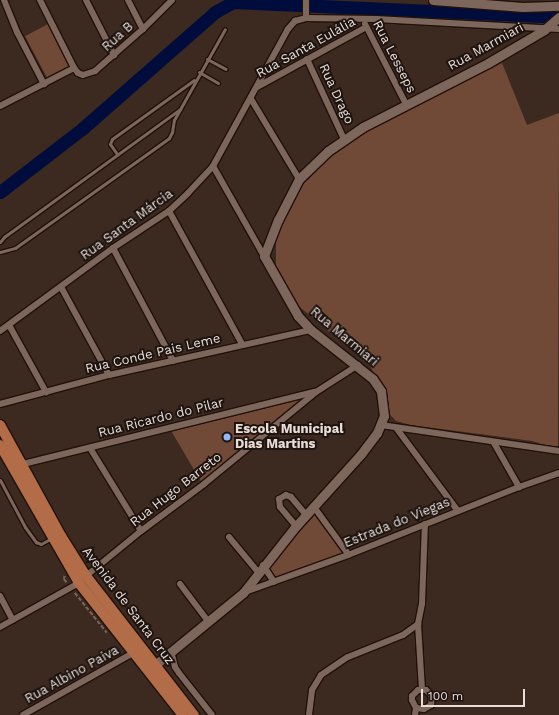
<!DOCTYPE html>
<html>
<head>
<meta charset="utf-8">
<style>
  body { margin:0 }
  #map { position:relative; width:559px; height:715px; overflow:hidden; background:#3c2920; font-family:"Work Sans",sans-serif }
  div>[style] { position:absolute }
  .green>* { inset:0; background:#714a37; transform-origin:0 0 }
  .river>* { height:13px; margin:-6.5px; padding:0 6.5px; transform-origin:6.5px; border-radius:6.5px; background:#000d3c }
  .path>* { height:1.5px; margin-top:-0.75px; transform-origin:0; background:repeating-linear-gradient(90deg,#77665e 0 4px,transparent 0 6px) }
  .roads { filter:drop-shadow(1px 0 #221109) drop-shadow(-1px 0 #221109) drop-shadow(0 1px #221109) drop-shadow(0 -1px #221109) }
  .lane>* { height:3px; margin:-1.5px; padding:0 1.5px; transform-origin:1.5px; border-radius:1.5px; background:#7d675c }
  .street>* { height:6px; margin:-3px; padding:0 3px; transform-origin:3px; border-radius:3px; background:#7d675c }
  .secondary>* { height:9px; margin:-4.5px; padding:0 4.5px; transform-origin:4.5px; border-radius:4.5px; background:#7d675c }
  .primary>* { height:10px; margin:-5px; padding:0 5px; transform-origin:5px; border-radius:5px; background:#b26c48 }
  .dots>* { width:11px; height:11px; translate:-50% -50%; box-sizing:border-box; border:2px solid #1d1410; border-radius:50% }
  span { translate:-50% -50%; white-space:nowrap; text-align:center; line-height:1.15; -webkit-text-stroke:4px #1d1410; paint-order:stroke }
  .street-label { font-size:13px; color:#eaddd8 }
  .poi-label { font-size:13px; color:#eaddd8; font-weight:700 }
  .left { translate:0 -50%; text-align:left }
  .scale { position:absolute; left:421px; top:689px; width:104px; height:18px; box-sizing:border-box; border:2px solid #eaddd8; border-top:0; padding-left:5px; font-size:12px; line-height:14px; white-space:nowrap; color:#eaddd8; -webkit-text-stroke:3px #1d1410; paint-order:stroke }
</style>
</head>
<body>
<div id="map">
  <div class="green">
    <div style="left:48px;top:24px;width:47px;height:26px;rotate:62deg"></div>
    <div style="clip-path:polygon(502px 63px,527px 125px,559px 113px,558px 449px,532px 441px,411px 425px,396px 421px,385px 409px,381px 387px,370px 366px,295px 303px,276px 269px,276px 239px,300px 184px,329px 153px,367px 126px,460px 80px)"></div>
    <div style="clip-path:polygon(310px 395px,202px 483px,170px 429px)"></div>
    <div style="clip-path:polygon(312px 510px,345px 553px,275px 579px,266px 566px)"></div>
  </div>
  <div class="river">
    <div style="left:0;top:192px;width:105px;rotate:-37.6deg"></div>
    <div style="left:83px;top:128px;width:176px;rotate:-41.3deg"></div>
    <div style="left:215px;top:12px;width:21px;rotate:-29deg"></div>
    <div style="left:233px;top:2px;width:326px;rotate:2.6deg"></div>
  </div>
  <div class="path">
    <div style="left:65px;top:576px;width:3px;rotate:108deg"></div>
    <div style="left:64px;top:579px;width:5px;rotate:53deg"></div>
    <div style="left:75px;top:593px;width:51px;rotate:51.3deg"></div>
  </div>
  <div class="roads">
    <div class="lane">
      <div style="left:207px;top:59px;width:21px;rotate:28deg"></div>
      <div style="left:199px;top:72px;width:22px;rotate:30deg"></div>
      <div style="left:117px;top:154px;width:12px;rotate:-125deg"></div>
      <div style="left:110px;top:144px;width:5px;rotate:-68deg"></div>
      <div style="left:112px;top:139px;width:101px;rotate:-35.7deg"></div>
      <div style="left:0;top:242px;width:6px;rotate:-51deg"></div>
      <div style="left:4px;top:237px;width:218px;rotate:-36deg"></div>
      <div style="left:0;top:252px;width:16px;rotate:-15deg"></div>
      <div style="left:15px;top:248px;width:189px;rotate:-35.5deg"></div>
      <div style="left:169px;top:138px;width:7px;rotate:-63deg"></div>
      <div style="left:172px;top:132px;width:12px;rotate:-81deg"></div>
      <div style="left:174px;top:120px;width:104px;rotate:-60.7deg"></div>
      <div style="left:0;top:480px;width:53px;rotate:62deg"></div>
      <div style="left:25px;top:527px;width:19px;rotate:54deg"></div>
      <div style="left:36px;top:542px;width:5px;rotate:22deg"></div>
      <div style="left:41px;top:544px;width:13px;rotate:-29deg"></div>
    </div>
    <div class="street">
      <div style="left:4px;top:0;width:35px;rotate:68deg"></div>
      <div style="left:17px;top:32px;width:59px;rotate:62.6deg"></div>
      <div style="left:40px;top:0;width:76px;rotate:63.4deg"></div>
      <div style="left:74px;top:68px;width:6px;rotate:51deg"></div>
      <div style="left:78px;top:73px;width:5px;rotate:22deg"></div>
      <div style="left:83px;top:75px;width:13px;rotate:-18deg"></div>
      <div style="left:95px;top:71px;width:64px;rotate:-41.2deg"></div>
      <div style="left:143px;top:29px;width:41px;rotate:-45deg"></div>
      <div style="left:86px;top:0;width:62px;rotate:63deg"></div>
      <div style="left:128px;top:0;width:33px;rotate:63deg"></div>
      <div style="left:306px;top:18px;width:18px;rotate:-90deg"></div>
      <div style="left:365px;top:24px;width:90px;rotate:62.9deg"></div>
      <div style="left:307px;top:59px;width:88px;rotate:65.2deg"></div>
      <div style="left:257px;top:87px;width:124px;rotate:-28.8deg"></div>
      <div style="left:251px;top:99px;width:93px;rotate:59deg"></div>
      <div style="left:0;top:106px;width:83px;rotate:-27.2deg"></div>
      <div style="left:213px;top:166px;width:103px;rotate:60.5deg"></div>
      <div style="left:169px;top:211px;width:152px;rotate:61.2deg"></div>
      <div style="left:113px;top:248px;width:128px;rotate:62deg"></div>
      <div style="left:61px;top:287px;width:100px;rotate:61.4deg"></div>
      <div style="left:9px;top:325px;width:77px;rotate:61.1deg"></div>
      <div style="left:0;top:331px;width:140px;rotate:-36.3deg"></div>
      <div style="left:113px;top:248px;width:67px;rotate:-33.5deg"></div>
      <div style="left:169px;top:211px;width:26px;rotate:-43deg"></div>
      <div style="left:188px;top:193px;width:37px;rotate:-47deg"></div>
      <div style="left:213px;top:166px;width:156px;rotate:-61.3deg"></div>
      <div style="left:288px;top:29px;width:11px;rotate:-49deg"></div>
      <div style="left:295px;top:21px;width:11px;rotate:-15deg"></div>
      <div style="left:306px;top:18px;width:70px;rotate:0.8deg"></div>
      <div style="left:376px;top:19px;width:183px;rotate:3.1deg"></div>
      <div style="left:0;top:404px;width:113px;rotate:-14.9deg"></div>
      <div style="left:109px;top:375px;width:207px;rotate:-12.6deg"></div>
      <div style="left:381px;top:425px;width:180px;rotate:8.3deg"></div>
      <div style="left:397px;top:429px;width:102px;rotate:53.4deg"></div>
      <div style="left:494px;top:443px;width:51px;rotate:60.4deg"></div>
      <div style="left:90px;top:448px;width:97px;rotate:58.4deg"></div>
      <div style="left:19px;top:465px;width:305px;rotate:-13.9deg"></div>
      <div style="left:314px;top:507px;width:59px;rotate:53.9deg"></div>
      <div style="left:296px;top:526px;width:25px;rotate:-130deg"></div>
      <div style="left:280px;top:507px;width:8px;rotate:-97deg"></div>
      <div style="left:279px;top:499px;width:8px;rotate:-30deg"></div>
      <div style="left:286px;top:495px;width:5px;rotate:22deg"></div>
      <div style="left:291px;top:497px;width:23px;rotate:50deg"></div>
      <div style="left:229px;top:537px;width:45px;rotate:50.4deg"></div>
      <div style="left:263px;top:565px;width:20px;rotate:57deg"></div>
      <div style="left:86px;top:576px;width:71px;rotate:-39.3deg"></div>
      <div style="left:141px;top:531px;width:79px;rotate:-36.7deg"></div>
      <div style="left:204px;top:484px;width:145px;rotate:-39.4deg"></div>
      <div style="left:316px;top:392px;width:50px;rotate:-32.7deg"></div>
      <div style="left:180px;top:584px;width:46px;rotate:52.9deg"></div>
      <div style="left:245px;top:592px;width:109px;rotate:-19.8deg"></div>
      <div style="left:348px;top:555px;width:184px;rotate:-21.7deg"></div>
      <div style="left:519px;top:487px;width:42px;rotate:-19.3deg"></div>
      <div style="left:0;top:596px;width:27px;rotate:62deg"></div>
      <div style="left:418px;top:624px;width:65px;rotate:86.5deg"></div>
      <div style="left:0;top:627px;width:90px;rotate:-29.1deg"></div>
      <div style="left:171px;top:651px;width:16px;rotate:76deg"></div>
      <div style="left:175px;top:667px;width:7px;rotate:56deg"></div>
      <div style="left:179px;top:673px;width:53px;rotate:51.8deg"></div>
      <div style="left:23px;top:715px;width:126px;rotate:-29.4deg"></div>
      <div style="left:309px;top:715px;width:25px;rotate:-83deg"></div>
      <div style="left:312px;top:690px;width:17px;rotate:-59deg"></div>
      <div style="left:321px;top:675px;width:32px;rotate:-34deg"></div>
      <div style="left:348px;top:657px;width:59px;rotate:-21.8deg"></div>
      <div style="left:403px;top:635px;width:19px;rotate:-36deg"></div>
      <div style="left:418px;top:624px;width:20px;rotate:-79deg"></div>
      <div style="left:422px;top:604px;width:80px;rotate:-87.9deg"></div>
      <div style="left:415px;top:715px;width:7px;rotate:-82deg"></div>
      <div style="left:416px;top:708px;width:9px;rotate:-117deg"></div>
      <div style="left:412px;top:700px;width:4px;rotate:-90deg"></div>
      <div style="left:412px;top:696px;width:8px;rotate:-45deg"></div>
      <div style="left:418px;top:690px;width:8px"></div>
      <div style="left:426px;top:690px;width:8px;rotate:45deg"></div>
      <div style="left:432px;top:696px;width:9px;rotate:96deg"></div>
      <div style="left:431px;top:705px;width:8px;rotate:150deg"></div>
      <div style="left:424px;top:709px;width:8px;rotate:-173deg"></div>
    </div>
    <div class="secondary">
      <div style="left:433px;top:0;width:90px;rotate:4.4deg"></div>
      <div style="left:523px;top:7px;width:36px;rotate:-2deg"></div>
      <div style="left:150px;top:669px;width:120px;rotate:-39.3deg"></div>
      <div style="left:243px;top:593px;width:85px;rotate:-51.7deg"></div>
      <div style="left:296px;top:526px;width:97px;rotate:-47.9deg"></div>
      <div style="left:361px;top:454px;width:26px;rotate:-53deg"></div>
      <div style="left:377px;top:433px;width:18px;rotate:-68deg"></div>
      <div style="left:384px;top:416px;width:25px;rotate:-97deg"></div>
      <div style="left:381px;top:391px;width:14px;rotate:-124deg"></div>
      <div style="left:373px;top:379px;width:79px;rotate:-141.7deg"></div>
      <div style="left:311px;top:330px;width:19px;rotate:-133deg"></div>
      <div style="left:298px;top:316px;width:69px;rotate:-119.5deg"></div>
      <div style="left:264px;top:256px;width:39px;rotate:-69deg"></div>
      <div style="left:278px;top:220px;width:46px;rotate:-62.9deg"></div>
      <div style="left:299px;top:179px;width:40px;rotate:-44deg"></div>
      <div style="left:328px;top:151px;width:42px;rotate:-34.4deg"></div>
      <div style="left:363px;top:127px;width:140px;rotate:-27.1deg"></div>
      <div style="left:488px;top:63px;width:65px;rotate:-30.5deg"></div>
      <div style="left:544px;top:30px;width:20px;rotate:-41deg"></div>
    </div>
    <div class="primary">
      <div style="left:0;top:425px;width:127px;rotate:61.2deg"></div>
      <div style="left:61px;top:536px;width:47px;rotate:58deg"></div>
      <div style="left:86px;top:576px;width:176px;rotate:52.2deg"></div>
      <div style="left:0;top:445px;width:159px;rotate:60.2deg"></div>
      <div style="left:79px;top:583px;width:168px;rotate:51.8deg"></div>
    </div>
  </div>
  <div class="dots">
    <div style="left:227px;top:437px;background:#92b7fd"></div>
  </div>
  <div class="street-label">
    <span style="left:118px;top:37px;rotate:-42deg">Rua B</span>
    <span style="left:486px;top:47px;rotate:-29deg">Rua Marmiari</span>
    <span style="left:306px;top:48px;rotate:-29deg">Rua Santa Eulália</span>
    <span style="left:394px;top:57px;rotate:63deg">Rua Lesseps</span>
    <span style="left:336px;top:94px;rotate:65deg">Rua Drago</span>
    <span style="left:127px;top:225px;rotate:-36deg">Rua Santa Márcia</span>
    <span style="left:344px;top:337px;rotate:40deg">Rua Marmiari</span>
    <span style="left:153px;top:354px;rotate:-13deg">Rua Conde Pais Leme</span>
    <span style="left:161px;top:418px;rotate:-14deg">Rua Ricardo do Pilar</span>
    <span style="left:176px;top:490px;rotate:-38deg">Rua Hugo Barreto</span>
    <span style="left:397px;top:523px;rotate:-22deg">Estrada do Viegas</span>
    <span style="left:128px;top:606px;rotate:53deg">Avenida de Santa Cruz</span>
    <span style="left:72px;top:675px;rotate:-29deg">Rua Albino Paiva</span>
  </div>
  <div class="poi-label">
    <span class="left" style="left:235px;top:437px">Escola Municipal<br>Dias Martins</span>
  </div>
  <div class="scale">100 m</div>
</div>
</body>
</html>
